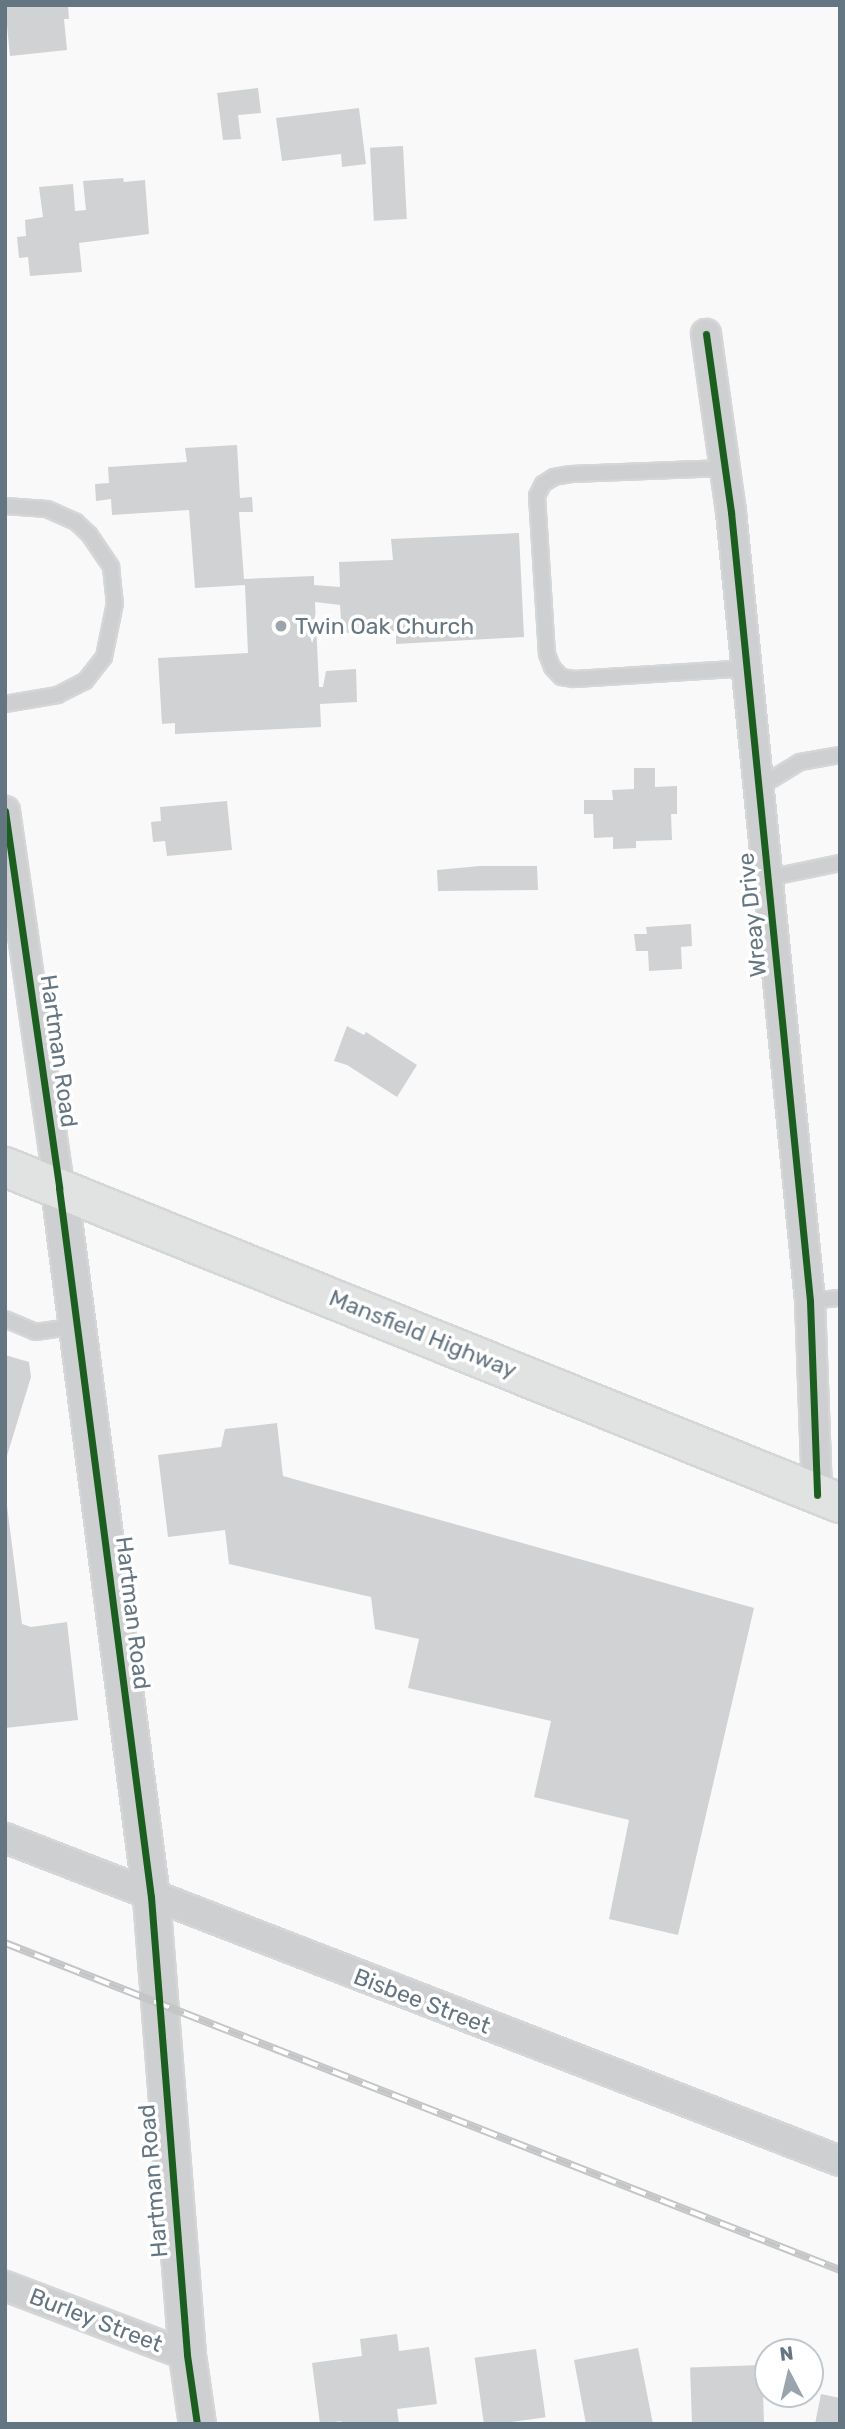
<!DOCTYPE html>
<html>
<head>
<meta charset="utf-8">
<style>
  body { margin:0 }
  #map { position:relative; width:845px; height:2429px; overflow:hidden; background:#f9f9f9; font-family:Rubik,sans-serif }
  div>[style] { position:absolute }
  .building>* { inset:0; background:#d0d2d3; transform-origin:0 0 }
  .roads { filter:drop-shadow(2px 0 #d5d6d7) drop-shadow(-2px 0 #d5d6d7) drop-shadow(0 2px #d5d6d7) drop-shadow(0 -2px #d5d6d7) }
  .service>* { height:14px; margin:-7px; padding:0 7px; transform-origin:7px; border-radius:7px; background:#cecfd0 }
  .minor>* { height:28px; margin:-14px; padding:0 14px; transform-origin:14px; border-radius:14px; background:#cecfd0 }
  .tertiary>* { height:35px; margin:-17.5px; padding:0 17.5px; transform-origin:17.5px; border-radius:17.5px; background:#cecfd0 }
  .primary>* { height:38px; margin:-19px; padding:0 19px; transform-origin:19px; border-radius:19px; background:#e1e2e2 }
  .rail>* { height:8px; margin-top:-4px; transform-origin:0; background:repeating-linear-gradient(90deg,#fff 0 16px,#c3c5c6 0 32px); box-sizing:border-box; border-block:2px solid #c3c5c6 }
  .cycleway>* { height:7px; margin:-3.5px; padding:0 3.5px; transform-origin:3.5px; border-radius:3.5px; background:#1b5e20 }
  .dots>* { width:19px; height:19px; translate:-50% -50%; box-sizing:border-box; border:4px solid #fff; border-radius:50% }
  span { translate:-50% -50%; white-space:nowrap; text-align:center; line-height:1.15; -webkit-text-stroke:7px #fff; paint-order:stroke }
  .poi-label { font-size:23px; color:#657683 }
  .left { translate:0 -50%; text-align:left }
  .street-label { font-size:23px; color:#657683 }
  .frame { position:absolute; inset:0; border:7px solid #657683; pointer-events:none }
  .north { position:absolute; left:754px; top:2338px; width:70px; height:70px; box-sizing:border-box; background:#fff; border:2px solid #c1c8cd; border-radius:50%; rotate:353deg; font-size:19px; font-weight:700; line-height:28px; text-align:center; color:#657683 }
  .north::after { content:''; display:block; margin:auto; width:24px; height:32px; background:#99a4ac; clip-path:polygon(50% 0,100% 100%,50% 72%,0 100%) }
</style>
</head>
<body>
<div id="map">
  <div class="building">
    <div style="clip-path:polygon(5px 5px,68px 5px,69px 19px,64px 19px,67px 50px,10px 56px)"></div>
    <div style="clip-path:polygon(258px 88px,261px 113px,238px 115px,241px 139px,223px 140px,217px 93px)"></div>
    <div style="clip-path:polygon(359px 108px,366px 164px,342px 167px,341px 154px,282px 161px,276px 118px)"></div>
    <div style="left:403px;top:146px;width:73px;height:33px;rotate:87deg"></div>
    <div style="clip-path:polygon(123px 178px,124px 182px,145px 180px,149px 234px,79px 243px,82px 272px,30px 276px,28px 257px,19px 258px,17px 237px,26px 236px,25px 220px,43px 217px,39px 187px,73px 184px,75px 211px,86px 210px,83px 181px)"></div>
    <div style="clip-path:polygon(237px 445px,240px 498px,252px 497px,253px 512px,239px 512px,244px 579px,314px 576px,314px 585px,340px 587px,339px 562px,393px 560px,391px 539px,519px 533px,524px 637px,396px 644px,396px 631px,342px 633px,340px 605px,315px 602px,319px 687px,323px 687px,326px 671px,356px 669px,357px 702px,320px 704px,321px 727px,175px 734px,175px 723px,162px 724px,158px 658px,248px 653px,245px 585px,195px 588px,189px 510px,112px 515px,111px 499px,96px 501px,95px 484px,109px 483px,108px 467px,187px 462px,185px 448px)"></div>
    <div style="clip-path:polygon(634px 768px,655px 768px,655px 787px,677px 786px,677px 814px,671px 814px,672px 840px,636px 841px,636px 848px,613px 849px,613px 837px,594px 838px,593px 814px,584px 814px,584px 800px,613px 800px,612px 790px,634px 789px)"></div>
    <div style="clip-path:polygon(227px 801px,232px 850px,167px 856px,165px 841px,153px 842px,151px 822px,161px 821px,160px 807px)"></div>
    <div style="clip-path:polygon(480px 866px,537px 866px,538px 890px,438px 891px,437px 870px)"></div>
    <div style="clip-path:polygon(691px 924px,692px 946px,681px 947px,682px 969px,649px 971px,648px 951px,636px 951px,634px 934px,647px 934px,646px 927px)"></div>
    <div style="clip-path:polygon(347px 1026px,364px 1035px,366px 1032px,417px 1065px,397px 1097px,347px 1065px,334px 1061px)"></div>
    <div style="clip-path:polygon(5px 1355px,29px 1362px,31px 1377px,6px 1459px)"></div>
    <div style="clip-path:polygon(277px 1423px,283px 1476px,754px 1608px,678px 1935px,609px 1919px,629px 1820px,534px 1797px,551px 1721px,408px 1688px,419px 1639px,375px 1629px,371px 1597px,229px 1564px,225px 1530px,168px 1537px,158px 1455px,221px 1447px,225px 1429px)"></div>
    <div style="clip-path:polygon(5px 1490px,22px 1624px,31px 1627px,67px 1622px,78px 1720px,5px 1728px)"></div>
    <div style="clip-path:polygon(397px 2334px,399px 2351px,429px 2347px,437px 2404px,397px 2409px,399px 2424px,342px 2424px,341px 2421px,320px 2424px,312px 2363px,362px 2356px,360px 2339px)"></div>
    <div style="clip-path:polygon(638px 2348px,653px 2424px,586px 2424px,574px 2360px)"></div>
    <div style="left:536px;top:2349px;width:69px;height:62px;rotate:82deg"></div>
    <div style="left:762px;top:2365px;width:59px;height:72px;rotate:88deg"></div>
    <div style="clip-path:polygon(821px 2394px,840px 2398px,840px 2424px,815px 2424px)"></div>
  </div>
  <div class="roads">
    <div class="service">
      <div style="left:725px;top:468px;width:154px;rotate:177.8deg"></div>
      <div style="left:571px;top:474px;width:17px;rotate:170deg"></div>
      <div style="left:554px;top:477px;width:13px;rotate:148deg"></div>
      <div style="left:543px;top:484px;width:13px;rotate:117deg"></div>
      <div style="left:537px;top:496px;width:158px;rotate:86.4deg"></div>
      <div style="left:547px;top:654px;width:14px;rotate:69deg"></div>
      <div style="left:552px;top:667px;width:13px;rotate:48deg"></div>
      <div style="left:561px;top:677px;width:13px;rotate:9deg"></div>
      <div style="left:574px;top:679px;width:173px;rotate:-3.6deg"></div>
      <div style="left:5px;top:506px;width:42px;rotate:4.1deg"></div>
      <div style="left:47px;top:509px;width:32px;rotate:24deg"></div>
      <div style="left:76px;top:522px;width:18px;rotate:43deg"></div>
      <div style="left:89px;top:534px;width:40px;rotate:56deg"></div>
      <div style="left:111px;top:567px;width:36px;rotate:84deg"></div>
      <div style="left:115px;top:603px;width:55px;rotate:101.5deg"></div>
      <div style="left:104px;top:657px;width:31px;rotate:128deg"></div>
      <div style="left:85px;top:681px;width:30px;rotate:153deg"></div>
      <div style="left:58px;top:695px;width:54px;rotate:170.4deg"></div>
      <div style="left:759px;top:787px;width:48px;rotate:-31.4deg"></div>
      <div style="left:800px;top:762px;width:41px;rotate:-9.9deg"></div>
      <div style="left:768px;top:878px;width:74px;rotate:-11.8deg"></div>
      <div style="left:810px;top:1301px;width:30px;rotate:-6deg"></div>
      <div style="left:5px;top:1319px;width:33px;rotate:23deg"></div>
      <div style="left:35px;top:1332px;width:42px;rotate:-8.1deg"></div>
    </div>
    <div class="minor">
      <div style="left:706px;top:334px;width:180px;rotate:82deg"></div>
      <div style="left:731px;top:512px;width:793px;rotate:84.28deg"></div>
      <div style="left:810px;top:1301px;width:194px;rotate:87.9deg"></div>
      <div style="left:5px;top:811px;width:381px;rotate:81.8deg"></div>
      <div style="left:5px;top:1838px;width:895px;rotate:21.15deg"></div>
      <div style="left:5px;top:2286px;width:195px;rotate:20.8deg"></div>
    </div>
    <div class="tertiary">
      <div style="left:59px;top:1188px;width:715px;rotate:82.61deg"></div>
      <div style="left:151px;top:1897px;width:459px;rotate:85.5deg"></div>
      <div style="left:187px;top:2355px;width:70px;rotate:81.8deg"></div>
    </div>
    <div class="primary">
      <div style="left:5px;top:1167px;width:900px;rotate:21.92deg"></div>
    </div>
  </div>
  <div class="rail">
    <div style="left:5px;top:1943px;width:897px;rotate:21.39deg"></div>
  </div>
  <div class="cycleway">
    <div style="left:706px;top:334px;width:180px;rotate:82deg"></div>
    <div style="left:731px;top:512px;width:793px;rotate:84.28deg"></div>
    <div style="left:810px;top:1301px;width:194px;rotate:87.9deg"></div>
    <div style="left:5px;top:811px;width:381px;rotate:81.8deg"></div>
    <div style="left:59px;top:1188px;width:715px;rotate:82.61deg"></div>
    <div style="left:151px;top:1897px;width:459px;rotate:85.5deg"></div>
    <div style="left:187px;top:2355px;width:70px;rotate:81.8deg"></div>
  </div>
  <div class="dots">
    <div style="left:281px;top:626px;background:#99a4ac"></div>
  </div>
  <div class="poi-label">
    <span class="left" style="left:295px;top:626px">Twin Oak Church</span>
  </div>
  <div class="street-label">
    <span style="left:752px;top:915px;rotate:-96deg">Wreay Drive</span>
    <span style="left:59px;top:1051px;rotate:82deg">Hartman Road</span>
    <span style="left:423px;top:1334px;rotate:22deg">Mansfield Highway</span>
    <span style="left:133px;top:1613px;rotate:83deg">Hartman Road</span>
    <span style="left:422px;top:2001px;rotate:21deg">Bisbee Street</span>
    <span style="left:153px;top:2181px;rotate:-95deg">Hartman Road</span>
    <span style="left:96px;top:2320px;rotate:21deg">Burley Street</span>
  </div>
  <div class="frame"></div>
  <div class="north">N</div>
</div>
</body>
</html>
